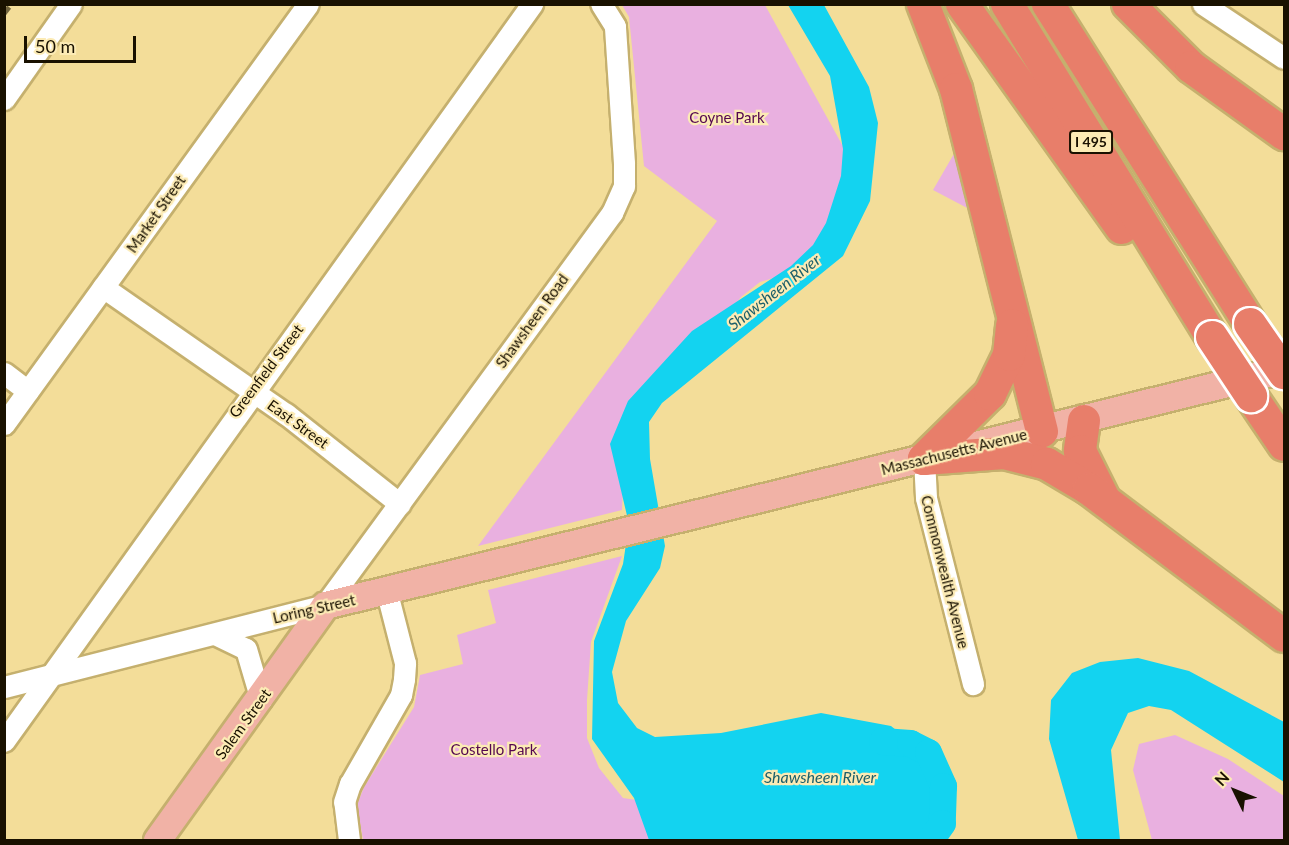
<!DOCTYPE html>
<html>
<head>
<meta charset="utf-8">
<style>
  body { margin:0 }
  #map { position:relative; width:1289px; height:845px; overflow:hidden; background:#f3dd99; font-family:Lato,sans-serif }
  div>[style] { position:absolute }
  .green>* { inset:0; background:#e9b0e0 }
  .water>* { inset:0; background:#13d3f0 }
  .river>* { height:27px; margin:-13.5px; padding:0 13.5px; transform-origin:13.5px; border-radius:13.5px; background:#13d3f0 }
  .roads { filter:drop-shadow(2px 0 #c5b06e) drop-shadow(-2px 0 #c5b06e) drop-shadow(0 2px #c5b06e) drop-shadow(0 -2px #c5b06e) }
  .minor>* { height:21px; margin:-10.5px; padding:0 10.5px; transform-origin:10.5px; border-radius:10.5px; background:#fff }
  .major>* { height:27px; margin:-13.5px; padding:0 13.5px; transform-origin:13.5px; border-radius:13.5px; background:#f1b2a6 }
  .highway>* { height:32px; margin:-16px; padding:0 16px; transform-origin:16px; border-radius:16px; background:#e87e6a }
  .rail>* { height:4.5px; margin-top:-2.25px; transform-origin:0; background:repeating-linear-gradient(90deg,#71643e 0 8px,transparent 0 16px) }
  .bridges { filter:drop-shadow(2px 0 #fff) drop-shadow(-2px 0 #fff) drop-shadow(0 2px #fff) drop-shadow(0 -2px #fff) }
  .highway-bridge>* { height:32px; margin:-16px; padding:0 16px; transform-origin:16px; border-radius:16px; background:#e87e6a }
  span { translate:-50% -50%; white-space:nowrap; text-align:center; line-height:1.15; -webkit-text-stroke:4.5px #fcebb5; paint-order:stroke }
  .shield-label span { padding:2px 4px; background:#fcebb5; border:2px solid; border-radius:4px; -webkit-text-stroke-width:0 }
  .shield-label { font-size:14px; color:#191100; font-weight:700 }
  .park-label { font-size:15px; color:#55074f }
  .street-label { font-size:15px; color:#191100 }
  .water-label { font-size:16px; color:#1d5f6a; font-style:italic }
  .frame { position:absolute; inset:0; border:6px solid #191100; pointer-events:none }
  .north { position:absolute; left:1205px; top:761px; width:60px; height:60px; -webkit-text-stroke:4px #fcebb5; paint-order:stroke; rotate:313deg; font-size:16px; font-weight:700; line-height:24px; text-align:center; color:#191100 }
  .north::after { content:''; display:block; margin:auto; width:21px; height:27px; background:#191100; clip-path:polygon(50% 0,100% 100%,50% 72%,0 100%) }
  .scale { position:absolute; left:24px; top:36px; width:112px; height:27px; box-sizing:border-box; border:3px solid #191100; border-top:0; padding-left:8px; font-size:18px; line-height:21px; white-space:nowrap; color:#191100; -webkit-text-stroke:4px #fcebb5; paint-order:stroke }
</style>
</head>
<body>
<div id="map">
  <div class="green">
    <div style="clip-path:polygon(622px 5px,765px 5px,845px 150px,836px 234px,783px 275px,760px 282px,741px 297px,625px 448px,622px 510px,478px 546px,717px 221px,644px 166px,629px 17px)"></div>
    <div style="clip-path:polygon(955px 152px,960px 155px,971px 210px,933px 190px)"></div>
    <div style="clip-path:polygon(622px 556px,591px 642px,587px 700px,587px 738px,599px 768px,623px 798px,910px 840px,363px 840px,357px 805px,364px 787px,414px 707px,420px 675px,463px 664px,457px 635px,496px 623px,488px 590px)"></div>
    <div style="clip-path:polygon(1175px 735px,1228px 759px,1284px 796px,1284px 840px,1152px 840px,1133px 770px,1139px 744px)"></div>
  </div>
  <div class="water">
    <div style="clip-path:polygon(788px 5px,824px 5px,869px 87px,878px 123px,870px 201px,843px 256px,662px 403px,649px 422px,650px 459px,665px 546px,660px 568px,626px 621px,612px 672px,618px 703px,637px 728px,655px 737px,721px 733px,821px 713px,891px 726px,922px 751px,930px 768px,936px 793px,931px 840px,649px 840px,634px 798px,592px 739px,594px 641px,623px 564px,629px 524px,610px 444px,628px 401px,692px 331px,791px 266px,813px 245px,826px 223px,841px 176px,843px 149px,830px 76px)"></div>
    <div style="clip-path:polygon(1138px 658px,1189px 671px,1284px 722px,1284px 782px,1171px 710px,1149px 706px,1128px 713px,1111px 750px,1120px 840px,1078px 840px,1049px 739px,1051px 700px,1072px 673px,1100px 662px)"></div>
  </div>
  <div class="river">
    <div style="left:882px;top:741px;width:28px;rotate:4deg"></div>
    <div style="left:910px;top:743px;width:20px;rotate:27deg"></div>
    <div style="left:928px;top:752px;width:37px;rotate:66deg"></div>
    <div style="left:943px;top:786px;width:37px;rotate:92deg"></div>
    <div style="left:942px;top:823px;width:21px;rotate:125deg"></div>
  </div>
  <div class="roads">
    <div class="minor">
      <div style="left:1203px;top:4px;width:97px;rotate:33.7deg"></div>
      <div style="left:4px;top:99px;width:116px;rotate:-54.8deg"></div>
      <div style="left:103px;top:287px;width:223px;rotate:34.8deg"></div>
      <div style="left:286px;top:414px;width:145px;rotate:38.3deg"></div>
      <div style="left:4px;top:373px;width:30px;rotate:37deg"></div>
      <div style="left:4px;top:424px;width:518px;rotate:-54.1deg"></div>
      <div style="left:924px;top:459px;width:39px;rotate:87deg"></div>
      <div style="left:926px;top:498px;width:192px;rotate:75.8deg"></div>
      <div style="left:215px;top:634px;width:34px;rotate:26deg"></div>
      <div style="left:246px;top:649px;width:53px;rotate:73.6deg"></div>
      <div style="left:4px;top:687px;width:331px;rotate:-14.3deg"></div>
      <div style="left:325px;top:605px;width:486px;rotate:-53.8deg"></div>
      <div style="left:612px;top:213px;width:30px;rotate:-66deg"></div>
      <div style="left:624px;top:186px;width:23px;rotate:-90deg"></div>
      <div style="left:624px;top:163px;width:137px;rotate:-93.8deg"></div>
      <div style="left:615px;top:26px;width:26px;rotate:-122deg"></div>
      <div style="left:4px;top:741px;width:907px;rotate:-54.38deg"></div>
      <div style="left:349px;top:840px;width:38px;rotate:-97deg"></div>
      <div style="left:344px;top:802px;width:19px;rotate:-72deg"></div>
      <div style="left:350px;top:784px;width:103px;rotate:-60.2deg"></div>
      <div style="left:401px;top:695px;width:16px;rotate:-79deg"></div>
      <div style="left:404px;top:679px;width:16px;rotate:-86deg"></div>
      <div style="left:405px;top:663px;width:72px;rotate:-104.4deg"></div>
    </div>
    <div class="major">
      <div style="left:157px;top:840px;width:289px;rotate:-54.4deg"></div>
      <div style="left:325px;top:605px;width:988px;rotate:-13.83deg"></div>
    </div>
    <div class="highway">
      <div style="left:923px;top:4px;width:91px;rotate:68.8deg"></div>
      <div style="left:956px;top:89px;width:353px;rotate:75.9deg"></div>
      <div style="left:962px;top:4px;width:275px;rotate:54.5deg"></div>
      <div style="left:1007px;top:4px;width:391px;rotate:58.4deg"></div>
      <div style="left:1048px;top:4px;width:378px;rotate:57.7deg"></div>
      <div style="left:1128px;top:4px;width:89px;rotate:45deg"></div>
      <div style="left:1191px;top:67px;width:115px;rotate:35.8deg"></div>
      <div style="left:1251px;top:396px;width:59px;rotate:56deg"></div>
      <div style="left:1084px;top:421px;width:30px;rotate:98deg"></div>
      <div style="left:1080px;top:451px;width:51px;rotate:63.4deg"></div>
      <div style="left:924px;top:459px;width:80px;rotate:-4.3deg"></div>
      <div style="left:1004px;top:453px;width:44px;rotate:14.3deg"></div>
      <div style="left:1047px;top:464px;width:49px;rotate:30.8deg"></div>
      <div style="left:1089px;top:489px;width:244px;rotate:37deg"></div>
      <div style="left:924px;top:459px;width:93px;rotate:-44.6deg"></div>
      <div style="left:990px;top:394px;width:43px;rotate:-64deg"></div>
      <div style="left:1009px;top:355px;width:30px;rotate:-84deg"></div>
    </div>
  </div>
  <div class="rail">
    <div style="left:4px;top:13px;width:11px;rotate:-52deg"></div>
  </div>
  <div class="bridges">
    <div class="highway-bridge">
      <div style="left:1250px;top:324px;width:60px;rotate:55.2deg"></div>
      <div style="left:1212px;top:337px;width:71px;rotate:56.5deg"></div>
    </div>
  </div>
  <div class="shield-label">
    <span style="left:1091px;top:142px">I 495</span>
  </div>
  <div class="park-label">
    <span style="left:727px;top:118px">Coyne Park</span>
    <span style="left:494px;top:750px">Costello Park</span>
  </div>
  <div class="street-label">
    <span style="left:156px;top:214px;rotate:-55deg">Market Street</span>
    <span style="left:532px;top:321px;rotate:-54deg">Shawsheen Road</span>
    <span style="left:266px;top:371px;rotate:-53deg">Greenfield Street</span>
    <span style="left:298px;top:424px;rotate:36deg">East Street</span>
    <span style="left:954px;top:452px;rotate:-14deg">Massachusetts Avenue</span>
    <span style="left:945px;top:572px;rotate:76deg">Commonwealth Avenue</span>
    <span style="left:314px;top:609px;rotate:-13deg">Loring Street</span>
    <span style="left:243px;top:724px;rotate:-54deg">Salem Street</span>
  </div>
  <div class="water-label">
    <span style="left:774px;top:292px;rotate:-38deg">Shawsheen River</span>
    <span style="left:820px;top:777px">Shawsheen River</span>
  </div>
  <div class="frame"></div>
  <div class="north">N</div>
  <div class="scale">50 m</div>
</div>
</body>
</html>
